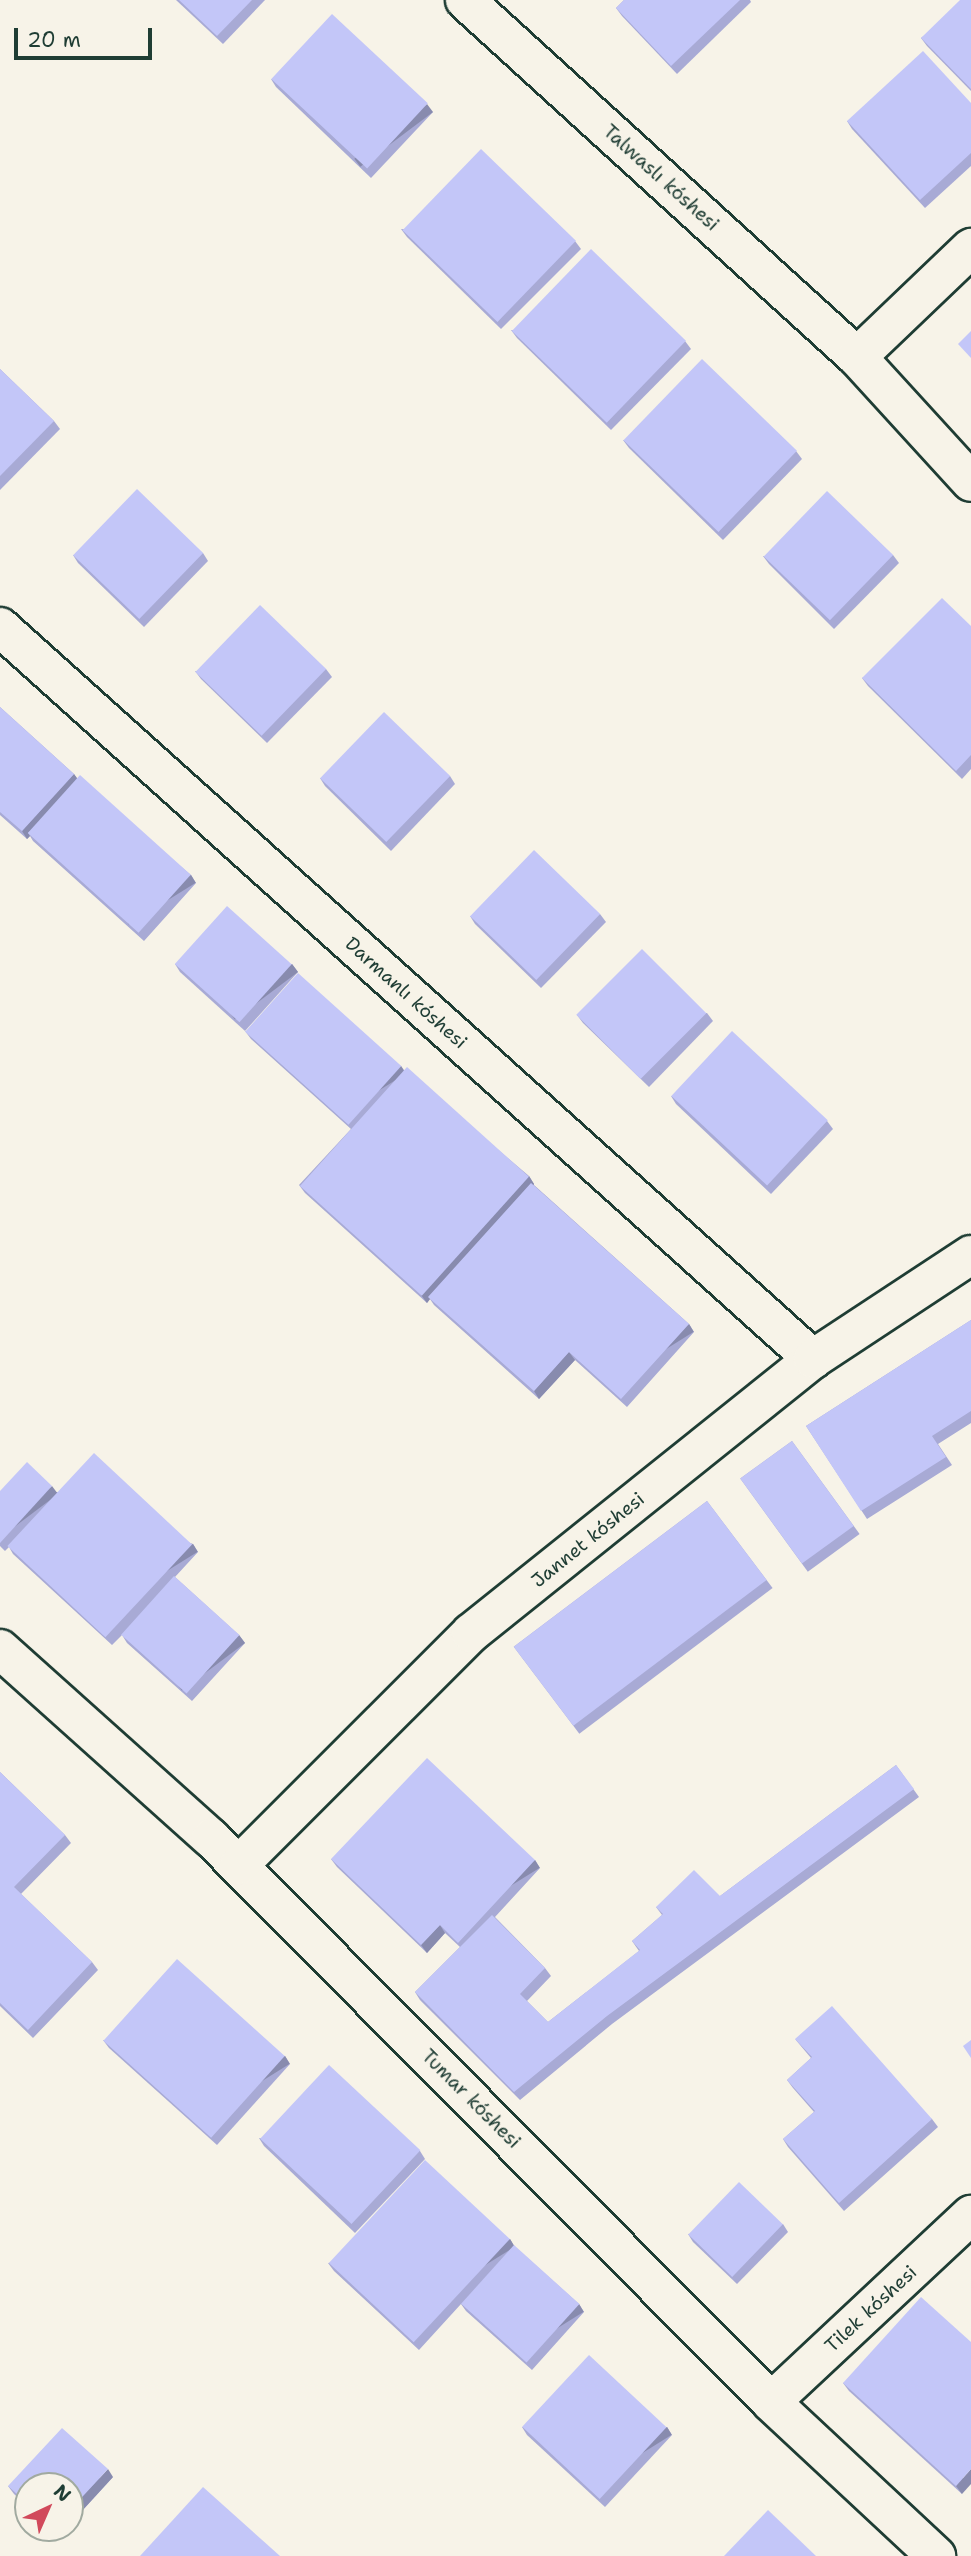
<!DOCTYPE html>
<html>
<head>
<meta charset="utf-8">
<style>
  body { margin:0 }
  #map { position:relative; width:971px; height:2556px; overflow:hidden; background:#f7f3e8; font-family:"Shantell Sans",sans-serif }
  div>[style] { position:absolute }
  .roads { filter:drop-shadow(2px 0 #1f3d34) drop-shadow(-2px 0 #1f3d34) drop-shadow(0 2px #1f3d34) drop-shadow(0 -2px #1f3d34) }
  .minor>* { height:38px; margin:-19px; padding:0 19px; transform-origin:19px; border-radius:19px; background:#f7f3e8 }
  .wall>* { inset:0; background:#a8aad5; transform-origin:0 0 }
  .shaded-wall>* { inset:0; background:#888bae; transform-origin:0 0 }
  .building>* { inset:0; background:#c3c6f8; transform-origin:0 0 }
  span { translate:-50% -50%; white-space:nowrap; text-align:center; line-height:1.15; -webkit-text-stroke:5px #f7f3e8; paint-order:stroke }
  .street-label { font-size:19px; color:#1f3d34 }
  .north { position:absolute; left:14px; top:2472px; width:70px; height:70px; box-sizing:border-box; background:#f7f3e8; border:2px solid #a1aaa0; border-radius:50%; rotate:44deg; font-size:19px; font-weight:700; line-height:28px; text-align:center; color:#1f3d34 }
  .north::after { content:''; display:block; margin:auto; width:24px; height:32px; background:#d1495b; clip-path:polygon(50% 0,100% 100%,50% 72%,0 100%) }
  .scale { position:absolute; left:14px; top:28px; width:138px; height:32px; box-sizing:border-box; border:4px solid #1f3d34; border-top:0; padding-left:9px; font-size:21px; line-height:24px; white-space:nowrap; color:#1f3d34; -webkit-text-stroke:5px #f7f3e8; paint-order:stroke }
</style>
</head>
<body>
<div id="map">
  <div class="roads">
    <div class="minor">
      <div style="left:465px;top:0;width:530px;rotate:42.32deg"></div>
      <div style="left:857px;top:357px;width:169px;rotate:47.6deg"></div>
      <div style="left:857px;top:357px;width:158px;rotate:-43.7deg"></div>
      <div style="left:0;top:627px;width:1094px;rotate:42deg"></div>
      <div style="left:0;top:1649px;width:283px;rotate:41.9deg"></div>
      <div style="left:211px;top:1838px;width:795px;rotate:45.2deg"></div>
      <div style="left:771px;top:2402px;width:226px;rotate:43deg"></div>
      <div style="left:239px;top:1865px;width:328px;rotate:-45deg"></div>
      <div style="left:471px;top:1633px;width:438px;rotate:-38.7deg"></div>
      <div style="left:813px;top:1359px;width:189px;rotate:-33.4deg"></div>
      <div style="left:771px;top:2402px;width:274px;rotate:-43.1deg"></div>
    </div>
  </div>
  <div class="wall">
    <div style="clip-path:polygon(176px 0,265px 0,223px 44px)"></div>
    <div style="clip-path:polygon(624px 0,750px 0,751px 2px,677px 74px,622px 16px,616px 8px)"></div>
    <div style="clip-path:polygon(971px 0,971px 91px,927px 46px,921px 38px)"></div>
    <div style="clip-path:polygon(271px 79px,433px 112px,371px 178px,276px 87px)"></div>
    <div style="clip-path:polygon(971px 103px,971px 166px,925px 208px,852px 129px,847px 121px)"></div>
    <div style="clip-path:polygon(401px 229px,575px 241px,581px 249px,501px 329px,407px 237px)"></div>
    <div style="clip-path:polygon(511px 330px,685px 341px,691px 349px,611px 430px,517px 338px)"></div>
    <div style="clip-path:polygon(0 369px,54px 421px,60px 429px,0 490px)"></div>
    <div style="clip-path:polygon(623px 440px,796px 451px,802px 459px,723px 540px,629px 448px)"></div>
    <div style="clip-path:polygon(203px 553px,208px 561px,144px 627px,78px 563px,73px 555px)"></div>
    <div style="clip-path:polygon(893px 555px,899px 563px,834px 629px,769px 564px,763px 556px)"></div>
    <div style="clip-path:polygon(971px 626px,971px 769px,962px 779px,868px 686px,862px 678px)"></div>
    <div style="clip-path:polygon(326px 669px,332px 677px,267px 743px,201px 679px,195px 671px)"></div>
    <div style="clip-path:polygon(0 707px,74px 774px,77px 779px,191px 875px,196px 883px,144px 941px,33px 841px,30px 836px,27px 839px,0 815px)"></div>
    <div style="clip-path:polygon(450px 776px,455px 784px,391px 851px,325px 786px,320px 778px)"></div>
    <div style="clip-path:polygon(600px 914px,606px 922px,541px 988px,475px 924px,470px 916px)"></div>
    <div style="clip-path:polygon(175px 964px,292px 964px,298px 972px,245px 1031px,180px 972px)"></div>
    <div style="clip-path:polygon(707px 1013px,713px 1021px,649px 1087px,583px 1023px,577px 1015px)"></div>
    <div style="clip-path:polygon(245px 1031px,401px 1066px,404px 1070px,529px 1176px,534px 1184px,534px 1185px,689px 1324px,694px 1332px,627px 1407px,575px 1360px,539px 1399px,434px 1305px,430px 1299px,427px 1303px,305px 1193px,299px 1185px,351px 1129px,251px 1039px)"></div>
    <div style="clip-path:polygon(671px 1096px,827px 1121px,833px 1129px,771px 1194px,676px 1104px)"></div>
    <div style="clip-path:polygon(971px 1320px,971px 1423px,938px 1444px,952px 1465px,867px 1519px,806px 1426px)"></div>
    <div style="left:792px;top:1441px;width:115px;height:64px;rotate:54deg"></div>
    <div style="clip-path:polygon(0 1491px,57px 1492px,193px 1544px,198px 1552px,175px 1577px,239px 1635px,245px 1643px,192px 1701px,127px 1643px,122px 1635px,112px 1645px,13px 1554px,9px 1547px,5px 1551px,0 1546px)"></div>
    <div style="left:707px;top:1501px;width:109px;height:242px;rotate:53deg"></div>
    <div style="clip-path:polygon(896px 1765px,919px 1797px,612px 2024px,520px 2100px,420px 2000px,415px 1992px,460px 1947px,445px 1933px,427px 1953px,337px 1867px,331px 1859px,535px 1860px,540px 1868px,495px 1917px,545px 1968px,551px 1976px,527px 2001px,548px 2022px,639px 1951px,632px 1941px,662px 1915px,656px 1907px,720px 1896px)"></div>
    <div style="clip-path:polygon(0 1772px,65px 1835px,71px 1843px,21px 1894px,92px 1962px,98px 1970px,33px 2038px,0 2006px)"></div>
    <div style="clip-path:polygon(795px 2039px,932px 2119px,938px 2127px,844px 2211px,788px 2147px,783px 2139px,814px 2112px,793px 2088px,787px 2080px,811px 2058px)"></div>
    <div style="clip-path:polygon(103px 2040px,285px 2056px,290px 2064px,217px 2145px,109px 2048px)"></div>
    <div style="clip-path:polygon(259px 2138px,420px 2151px,425px 2159px,355px 2233px,264px 2146px)"></div>
    <div style="clip-path:polygon(783px 2224px,788px 2232px,737px 2284px,693px 2242px,688px 2234px)"></div>
    <div style="clip-path:polygon(510px 2239px,514px 2246px,579px 2304px,584px 2312px,532px 2370px,466px 2311px,461px 2304px,419px 2350px,334px 2271px,328px 2263px)"></div>
    <div style="clip-path:polygon(971px 2342px,962px 2494px,849px 2391px,843px 2383px)"></div>
    <div style="clip-path:polygon(522px 2427px,667px 2427px,672px 2435px,605px 2507px,527px 2435px)"></div>
    <div style="clip-path:polygon(113px 2477px,70px 2524px,70px 2486px,28px 2486px,28px 2507px,14px 2494px,8px 2486px)"></div>
  </div>
  <div class="shaded-wall">
    <div style="left:427px;top:104px;width:10px;height:91px;rotate:53deg"></div>
    <div style="clip-path:polygon(74px 774px,80px 782px,28px 833px,30px 836px,27px 839px,22px 831px)"></div>
    <div style="left:191px;top:875px;width:9px;height:79px;rotate:58deg"></div>
    <div style="left:292px;top:964px;width:10px;height:79px;rotate:53deg"></div>
    <div style="left:401px;top:1066px;width:9px;height:78px;rotate:58deg"></div>
    <div style="clip-path:polygon(529px 1176px,534px 1184px,431px 1299px,428px 1297px,430px 1299px,427px 1303px,421px 1295px)"></div>
    <div style="left:689px;top:1324px;width:9px;height:101px;rotate:58deg"></div>
    <div style="clip-path:polygon(569px 1352px,575px 1360px,539px 1399px,534px 1391px)"></div>
    <div style="left:52px;top:1486px;width:10px;height:77px;rotate:53deg"></div>
    <div style="left:193px;top:1544px;width:9px;height:127px;rotate:58deg"></div>
    <div style="left:239px;top:1635px;width:10px;height:79px;rotate:53deg"></div>
    <div style="left:535px;top:1860px;width:9px;height:113px;rotate:58deg"></div>
    <div style="clip-path:polygon(440px 1925px,445px 1933px,427px 1953px,421px 1945px)"></div>
    <div style="left:285px;top:2056px;width:9px;height:110px;rotate:58deg"></div>
    <div style="left:510px;top:2239px;width:9px;height:141px;rotate:58deg"></div>
    <div style="left:579px;top:2304px;width:9px;height:79px;rotate:58deg"></div>
    <div style="left:667px;top:2427px;width:9px;height:99px;rotate:58deg"></div>
    <div style="clip-path:polygon(108px 2469px,113px 2477px,70px 2524px,70px 2510px)"></div>
    <div style="clip-path:polygon(971px 2469px,971px 2484px,962px 2494px,956px 2486px)"></div>
    <div style="clip-path:polygon(53px 2528px,66px 2528px,59px 2536px)"></div>
  </div>
  <div class="building">
    <div style="clip-path:polygon(179px 0,252px 0,217px 36px)"></div>
    <div style="clip-path:polygon(624px 0,740px 0,671px 66px,616px 8px)"></div>
    <div style="clip-path:polygon(960px 0,971px 0,971px 89px,921px 38px)"></div>
    <div style="left:332px;top:14px;width:131px;height:89px;rotate:43deg"></div>
    <div style="clip-path:polygon(923px 51px,971px 103px,971px 153px,920px 200px,847px 121px)"></div>
    <div style="left:481px;top:149px;width:132px;height:113px;rotate:44deg"></div>
    <div style="left:591px;top:249px;width:132px;height:114px;rotate:44deg"></div>
    <div style="clip-path:polygon(971px 331px,971px 358px,958px 344px)"></div>
    <div style="left:702px;top:359px;width:132px;height:113px;rotate:44deg"></div>
    <div style="clip-path:polygon(0 369px,54px 421px,0 476px)"></div>
    <div style="left:137px;top:489px;width:92px;height:92px;rotate:44deg"></div>
    <div style="left:827px;top:491px;width:92px;height:91px;rotate:44deg"></div>
    <div style="clip-path:polygon(942px 598px,971px 626px,971px 755px,956px 771px,862px 678px)"></div>
    <div style="left:260px;top:605px;width:92px;height:93px;rotate:44deg"></div>
    <div style="clip-path:polygon(0 707px,74px 774px,22px 831px,0 812px)"></div>
    <div style="left:384px;top:712px;width:92px;height:92px;rotate:44deg"></div>
    <div style="left:80px;top:775px;width:149px;height:78px;rotate:42deg"></div>
    <div style="left:534px;top:850px;width:92px;height:92px;rotate:44deg"></div>
    <div style="left:227px;top:906px;width:87px;height:78px;rotate:42deg"></div>
    <div style="left:642px;top:949px;width:91px;height:93px;rotate:45deg"></div>
    <div style="left:298px;top:973px;width:139px;height:79px;rotate:42deg"></div>
    <div style="left:732px;top:1031px;width:131px;height:89px;rotate:43deg"></div>
    <div style="left:407px;top:1067px;width:164px;height:160px;rotate:42deg"></div>
    <div style="clip-path:polygon(531px 1183px,689px 1324px,621px 1399px,569px 1352px,534px 1391px,428px 1297px)"></div>
    <div style="clip-path:polygon(971px 1320px,971px 1411px,932px 1436px,946px 1457px,861px 1511px,806px 1426px)"></div>
    <div style="left:792px;top:1441px;width:105px;height:64px;rotate:54deg"></div>
    <div style="left:94px;top:1453px;width:134px;height:127px;rotate:43deg"></div>
    <div style="clip-path:polygon(27px 1462px,52px 1486px,0 1543px,0 1491px)"></div>
    <div style="left:707px;top:1501px;width:99px;height:242px;rotate:53deg"></div>
    <div style="left:174px;top:1576px;width:88px;height:79px;rotate:42deg"></div>
    <div style="clip-path:polygon(427px 1758px,535px 1860px,458px 1943px,440px 1925px,421px 1945px,331px 1859px)"></div>
    <div style="clip-path:polygon(896px 1765px,914px 1789px,607px 2016px,514px 2092px,415px 1992px,492px 1915px,545px 1968px,520px 1994px,548px 2022px,640px 1950px,632px 1941px,663px 1914px,656px 1907px,694px 1870px,720px 1896px)"></div>
    <div style="clip-path:polygon(0 1772px,65px 1835px,14px 1887px,92px 1962px,28px 2030px,0 2003px)"></div>
    <div style="left:177px;top:1959px;width:145px;height:110px;rotate:42deg"></div>
    <div style="clip-path:polygon(832px 2006px,932px 2119px,839px 2203px,783px 2139px,815px 2111px,787px 2080px,812px 2057px,795px 2039px)"></div>
    <div style="clip-path:polygon(971px 2040px,971px 2058px,963px 2046px)"></div>
    <div style="left:329px;top:2065px;width:125px;height:101px;rotate:43deg"></div>
    <div style="left:425px;top:2160px;width:116px;height:141px;rotate:43deg"></div>
    <div style="left:739px;top:2182px;width:61px;height:73px;rotate:44deg"></div>
    <div style="left:514px;top:2245px;width:88px;height:79px;rotate:42deg"></div>
    <div style="clip-path:polygon(921px 2297px,971px 2342px,971px 2469px,956px 2486px,843px 2383px)"></div>
    <div style="left:589px;top:2355px;width:106px;height:98px;rotate:43deg"></div>
    <div style="clip-path:polygon(62px 2428px,108px 2469px,70px 2510px,70px 2486px,28px 2486px,28px 2504px,8px 2486px)"></div>
    <div style="clip-path:polygon(203px 2487px,280px 2556px,140px 2556px)"></div>
    <div style="clip-path:polygon(768px 2510px,816px 2556px,724px 2556px)"></div>
  </div>
  <div class="street-label">
    <span style="left:661px;top:178px;rotate:42deg">Talwaslı kóshesi</span>
    <span style="left:406px;top:993px;rotate:42deg">Darmanlı kóshesi</span>
    <span style="left:588px;top:1540px;rotate:-39deg">Jannet kóshesi</span>
    <span style="left:471px;top:2099px;rotate:45deg">Tumar kóshesi</span>
    <span style="left:871px;top:2309px;rotate:-43deg">Tilek kóshesi</span>
  </div>
  <div class="north">N</div>
  <div class="scale">20 m</div>
</div>
</body>
</html>
